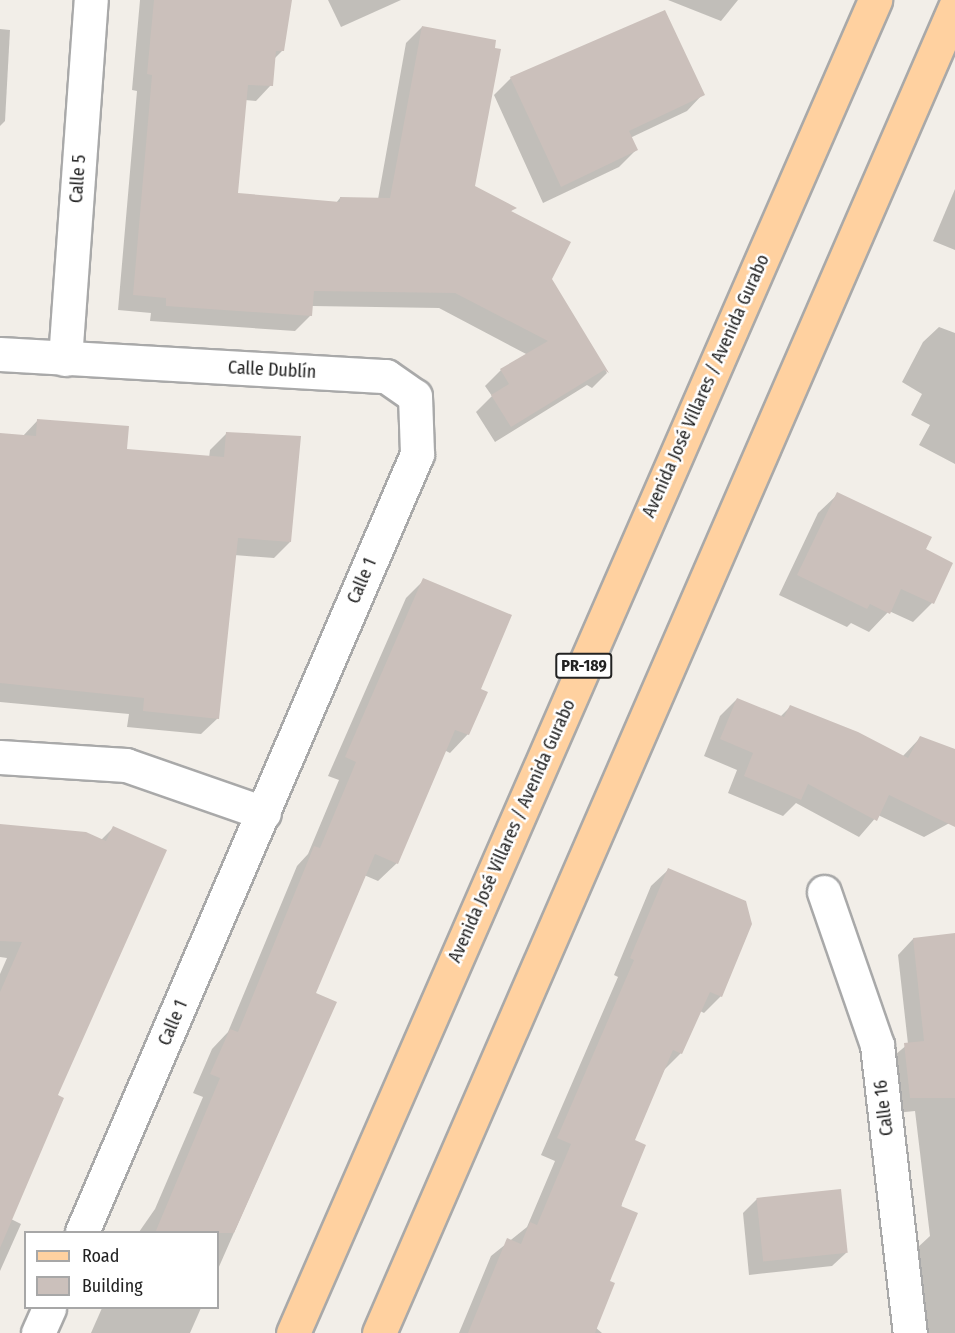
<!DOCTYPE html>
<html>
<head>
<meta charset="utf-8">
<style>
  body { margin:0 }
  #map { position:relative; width:955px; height:1333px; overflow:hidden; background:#f2eee8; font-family:"Fira Sans Condensed",sans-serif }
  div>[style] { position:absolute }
  .shadow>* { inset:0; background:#0003 }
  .building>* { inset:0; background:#cbc0bb; transform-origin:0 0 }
  .roads { filter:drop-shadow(2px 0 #a9a9a9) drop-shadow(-2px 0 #a9a9a9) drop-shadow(0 2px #a9a9a9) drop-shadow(0 -2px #a9a9a9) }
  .street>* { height:33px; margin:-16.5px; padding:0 16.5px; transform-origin:16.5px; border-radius:16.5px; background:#fff }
  .primary>* { height:33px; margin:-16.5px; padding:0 16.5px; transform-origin:16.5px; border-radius:16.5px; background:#ffd1a0 }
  span { translate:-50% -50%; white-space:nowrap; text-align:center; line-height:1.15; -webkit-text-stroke:5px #fff; paint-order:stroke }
  .shield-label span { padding:2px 4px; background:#fff; border:2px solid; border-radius:4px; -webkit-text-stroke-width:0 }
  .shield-label { font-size:16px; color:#222; font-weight:700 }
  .street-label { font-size:18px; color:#222 }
  .legend { position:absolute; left:24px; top:1231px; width:195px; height:78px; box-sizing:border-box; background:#fff; border:2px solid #a7a7a7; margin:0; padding:8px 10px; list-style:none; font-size:18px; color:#222 }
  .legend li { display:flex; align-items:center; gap:12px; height:30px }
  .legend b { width:30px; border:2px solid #a7a7a7 }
</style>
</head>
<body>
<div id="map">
  <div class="shadow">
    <div style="clip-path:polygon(140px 0,290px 0,282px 51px,274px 59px,271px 85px,256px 101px,245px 100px,237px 195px,336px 203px,340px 198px,378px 199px,406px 43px,422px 27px,474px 187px,514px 208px,510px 212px,607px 373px,592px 388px,587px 385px,495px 442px,476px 412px,492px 396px,485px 386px,501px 370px,528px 355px,439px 308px,312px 306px,311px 315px,295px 331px,150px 321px,151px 313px,118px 310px,137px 91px,132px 90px)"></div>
    <div style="clip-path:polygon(328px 0,401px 0,341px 27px)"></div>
    <div style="clip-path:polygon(668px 0,738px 0,721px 21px)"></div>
    <div style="clip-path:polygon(0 29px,10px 30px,5px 121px,0 126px)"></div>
    <div style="clip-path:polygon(511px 78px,703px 94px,687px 111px,630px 138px,636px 150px,619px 167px,543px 203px,494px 95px)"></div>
    <div style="clip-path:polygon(955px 189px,955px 250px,933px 241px)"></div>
    <div style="clip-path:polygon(939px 327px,955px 333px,955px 464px,919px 445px,930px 425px,911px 415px,922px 394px,902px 382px,923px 342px)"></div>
    <div style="clip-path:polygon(38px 420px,125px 450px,209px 458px,210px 450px,226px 434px,290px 542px,274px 558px,234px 555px,218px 718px,201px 734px,127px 727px,129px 714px,0 702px,0 435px,22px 437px)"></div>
    <div style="clip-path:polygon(838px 494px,923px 550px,932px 603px,913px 622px,889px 611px,869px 632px,851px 623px,847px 627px,779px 595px,818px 513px)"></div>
    <div style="clip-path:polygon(424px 580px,479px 689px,468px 734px,450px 753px,444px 750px,397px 863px,378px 881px,364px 875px,314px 994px,335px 1003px,218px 1269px,218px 1232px,139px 1232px,155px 1209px,203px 1097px,193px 1093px,212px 1049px,228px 1032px,297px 866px,308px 854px,339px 780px,328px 776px,406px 598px)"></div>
    <div style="clip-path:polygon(737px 699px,780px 717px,790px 707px,902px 757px,920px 738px,955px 751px,955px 820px,924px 837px,878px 815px,859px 837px,796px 803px,783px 816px,728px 793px,737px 770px,704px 756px,720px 716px)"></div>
    <div style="clip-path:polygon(0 826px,101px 840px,113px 828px,56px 1096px,11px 1219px,21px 1224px,0 1271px,0 974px,7px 958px,0 957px)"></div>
    <div style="clip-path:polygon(668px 870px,721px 996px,704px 1013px,700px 1011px,681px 1053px,664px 1070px,633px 1141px,608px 1281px,595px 1327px,602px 1333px,459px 1333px,491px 1256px,527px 1227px,555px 1161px,541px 1155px,618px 977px,614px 975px,651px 886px)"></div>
    <div style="clip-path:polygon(955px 935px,955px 1333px,918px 1333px,916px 1249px,930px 1236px,915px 1111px,895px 1113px,889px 1060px,908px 1044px,898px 955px,913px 939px)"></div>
    <div style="clip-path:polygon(757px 1199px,846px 1253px,832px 1266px,749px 1275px,743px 1213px)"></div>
    <div style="clip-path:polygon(102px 1308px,201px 1308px,190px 1333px,91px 1333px)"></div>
  </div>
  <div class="building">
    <div style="clip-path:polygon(154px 0,292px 0,284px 51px,276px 51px,273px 86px,248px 85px,238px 193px,340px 202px,340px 197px,390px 198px,422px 26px,496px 40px,495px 48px,501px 49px,475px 186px,517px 208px,511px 211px,571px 242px,552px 279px,609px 373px,604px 370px,511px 427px,491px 395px,509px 384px,500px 369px,548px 341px,455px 293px,314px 291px,312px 316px,166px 306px,166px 298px,133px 295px,152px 75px,147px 74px)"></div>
    <div style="clip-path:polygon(665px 10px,705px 95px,629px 131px,638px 150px,561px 187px,510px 77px)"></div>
    <div style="clip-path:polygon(37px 419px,129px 426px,127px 449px,224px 457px,226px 432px,301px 436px,291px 542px,238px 538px,219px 719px,143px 711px,144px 698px,0 683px,0 433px,36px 436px)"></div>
    <div style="clip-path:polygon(837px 492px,932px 537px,926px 549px,953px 563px,934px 604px,901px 589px,890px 614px,870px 604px,867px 609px,797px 575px)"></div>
    <div style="clip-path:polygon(423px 578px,512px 615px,481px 689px,488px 692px,469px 735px,455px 730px,398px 864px,375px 854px,316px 993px,337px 1002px,234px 1233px,155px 1233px,220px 1078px,210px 1074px,230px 1029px,238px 1032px,314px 846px,320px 848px,356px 762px,345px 757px)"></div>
    <div style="clip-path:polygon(737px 698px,784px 717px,790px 705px,858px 732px,908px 758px,920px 736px,955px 749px,955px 827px,889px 795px,877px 821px,808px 784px,801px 800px,744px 776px,753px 753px,720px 739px)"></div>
    <div style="clip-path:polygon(0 824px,86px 832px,106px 841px,113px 826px,167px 850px,58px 1095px,64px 1098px,0 1248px,0 992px,22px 942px,0 941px)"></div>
    <div style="clip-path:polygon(668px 868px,746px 901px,752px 924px,722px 997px,710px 992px,682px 1054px,673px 1050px,635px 1140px,646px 1145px,621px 1206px,638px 1213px,610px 1281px,615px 1283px,595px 1333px,468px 1333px,507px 1238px,521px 1244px,530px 1222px,537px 1225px,571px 1144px,557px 1138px,634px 960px,630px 958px)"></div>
    <div style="clip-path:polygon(955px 933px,955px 1098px,910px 1098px,904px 1043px,924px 1041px,913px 938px)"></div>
    <div style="left:841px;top:1189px;width:64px;height:85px;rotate:84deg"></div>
  </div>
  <div class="roads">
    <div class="street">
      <div style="left:0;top:354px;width:387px;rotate:3.3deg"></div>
      <div style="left:386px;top:376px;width:35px;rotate:35deg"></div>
      <div style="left:415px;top:396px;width:58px;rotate:88deg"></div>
      <div style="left:417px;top:454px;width:847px;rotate:113.3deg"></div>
      <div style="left:65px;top:359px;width:360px;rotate:-85.9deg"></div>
      <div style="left:0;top:757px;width:126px;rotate:3.6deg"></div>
      <div style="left:126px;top:765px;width:146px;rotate:19.2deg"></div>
      <div style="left:824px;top:892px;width:162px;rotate:70.9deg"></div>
      <div style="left:877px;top:1045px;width:290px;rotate:83.5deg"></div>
      <div style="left:38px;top:1333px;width:27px;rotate:-66deg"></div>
    </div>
    <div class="primary">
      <div style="left:293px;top:1333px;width:1455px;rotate:-66.41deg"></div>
      <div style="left:379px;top:1333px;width:1446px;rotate:-66.52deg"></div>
    </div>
  </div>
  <div class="shield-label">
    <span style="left:584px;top:666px">PR-189</span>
  </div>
  <div class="street-label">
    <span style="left:78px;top:179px;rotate:-86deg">Calle 5</span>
    <span style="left:272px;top:370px;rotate:3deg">Calle Dublín</span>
    <span style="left:706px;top:386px;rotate:-66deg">Avenida José Villares / Avenida Gurabo</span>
    <span style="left:362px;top:581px;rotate:-67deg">Calle 1</span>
    <span style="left:512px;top:831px;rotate:-66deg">Avenida José Villares / Avenida Gurabo</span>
    <span style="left:173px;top:1023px;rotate:-67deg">Calle 1</span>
    <span style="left:884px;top:1108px;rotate:-97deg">Calle 16</span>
  </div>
  <ul class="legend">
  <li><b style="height:8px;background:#ffd1a0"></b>Road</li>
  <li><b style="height:16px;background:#cbc0bb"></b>Building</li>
  </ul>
</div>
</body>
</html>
